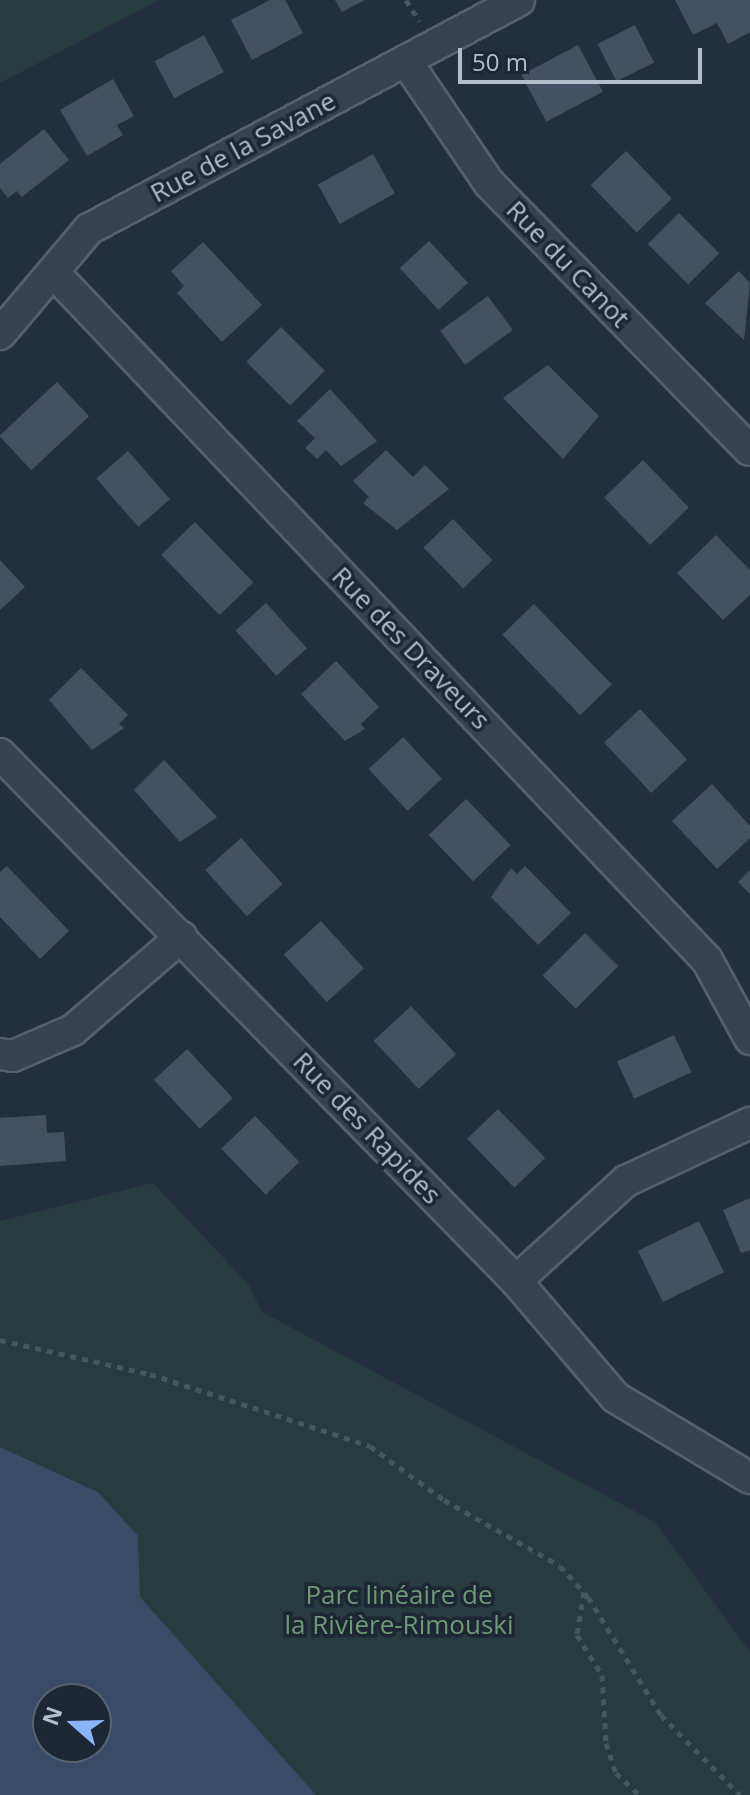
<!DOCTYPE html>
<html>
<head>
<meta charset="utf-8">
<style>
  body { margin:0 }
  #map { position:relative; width:750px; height:1795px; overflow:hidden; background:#242f3e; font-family:"Open Sans",sans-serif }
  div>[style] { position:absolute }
  .green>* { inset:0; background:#263c3f }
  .water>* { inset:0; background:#394c67 }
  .building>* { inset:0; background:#455162; transform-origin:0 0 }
  .path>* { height:5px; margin-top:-2.5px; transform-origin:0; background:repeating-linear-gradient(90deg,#44595c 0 6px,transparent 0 12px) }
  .roads { filter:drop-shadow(2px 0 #565f6c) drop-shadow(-2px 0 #565f6c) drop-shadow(0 2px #565f6c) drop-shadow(0 -2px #565f6c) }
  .street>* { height:30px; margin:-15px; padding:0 15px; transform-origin:15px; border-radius:15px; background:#38414e }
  span { translate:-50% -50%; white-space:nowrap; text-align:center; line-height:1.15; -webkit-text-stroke:7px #1d2633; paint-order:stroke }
  .street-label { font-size:26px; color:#b4bcc9 }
  .park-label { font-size:26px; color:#6b9a76 }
  .north { position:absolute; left:32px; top:1683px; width:80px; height:80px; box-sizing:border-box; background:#1d2633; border:2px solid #59626f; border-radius:50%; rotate:290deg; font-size:22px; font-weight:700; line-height:32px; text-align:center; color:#b4bcc9 }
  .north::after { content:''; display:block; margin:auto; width:28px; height:36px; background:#8ab4f8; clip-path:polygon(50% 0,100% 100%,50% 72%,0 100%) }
  .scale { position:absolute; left:458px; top:48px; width:244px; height:36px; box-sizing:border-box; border:4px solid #b4bcc9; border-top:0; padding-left:10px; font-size:24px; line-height:28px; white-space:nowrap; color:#b4bcc9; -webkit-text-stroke:6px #1d2633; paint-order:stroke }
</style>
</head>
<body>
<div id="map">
  <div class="green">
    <div style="clip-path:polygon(0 0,159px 0,0 83px)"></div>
    <div style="clip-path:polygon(153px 1183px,249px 1285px,262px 1312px,655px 1522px,750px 1652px,750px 1795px,316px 1795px,139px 1597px,138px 1536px,98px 1492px,0 1447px,0 1221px)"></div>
  </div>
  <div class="water">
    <div style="clip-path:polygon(evenodd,0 1447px,98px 1492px,138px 1536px,140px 1597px,316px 1795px,0 1795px,0 1447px,48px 1699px,96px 1699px,96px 1747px,48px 1747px,48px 1699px)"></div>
  </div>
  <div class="building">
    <div style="clip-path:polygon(270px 0,285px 0,303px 33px,252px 60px,231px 20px)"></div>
    <div style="clip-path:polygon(335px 0,365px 0,342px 12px)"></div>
    <div style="clip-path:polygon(675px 0,750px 0,750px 32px,728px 44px,717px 23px,693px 35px)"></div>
    <div style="left:635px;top:25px;width:42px;height:42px;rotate:63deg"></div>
    <div style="left:204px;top:35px;width:42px;height:56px;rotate:62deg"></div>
    <div style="left:578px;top:45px;width:53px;height:64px;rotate:62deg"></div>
    <div style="clip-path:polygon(113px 79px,134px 116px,117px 125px,123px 135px,87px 156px,60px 110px)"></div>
    <div style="clip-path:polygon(44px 129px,69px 160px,22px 197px,17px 191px,8px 198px,0 188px,0 164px)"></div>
    <div style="left:626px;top:151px;width:66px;height:49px;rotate:46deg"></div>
    <div style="left:373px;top:154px;width:45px;height:63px;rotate:61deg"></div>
    <div style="left:679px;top:213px;width:57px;height:44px;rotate:45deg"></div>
    <div style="left:429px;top:241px;width:57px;height:40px;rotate:47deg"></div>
    <div style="clip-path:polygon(203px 242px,262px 305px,222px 342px,177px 293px,184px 286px,171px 271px)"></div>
    <div style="clip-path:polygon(739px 271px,750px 283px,744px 340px,705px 303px)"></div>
    <div style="left:488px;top:296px;width:42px;height:59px;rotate:54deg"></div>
    <div style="left:281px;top:327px;width:62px;height:49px;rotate:45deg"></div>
    <div style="clip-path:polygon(548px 365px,599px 416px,563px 459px,503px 398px)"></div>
    <div style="left:57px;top:382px;width:47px;height:79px;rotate:47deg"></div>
    <div style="clip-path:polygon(330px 389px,377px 441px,341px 466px,326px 450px,317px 459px,305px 448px,315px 438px,297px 421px)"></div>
    <div style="clip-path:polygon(386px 450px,413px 477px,425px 465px,449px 489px,397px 530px,363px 503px,369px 497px,353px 481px)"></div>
    <div style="left:128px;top:451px;width:64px;height:42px;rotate:49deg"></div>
    <div style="left:643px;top:460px;width:66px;height:54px;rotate:46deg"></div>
    <div style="left:453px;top:519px;width:57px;height:41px;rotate:46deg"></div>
    <div style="left:195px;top:522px;width:84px;height:47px;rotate:46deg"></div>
    <div style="clip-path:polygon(716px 535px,750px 570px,750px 595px,723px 620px,677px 573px)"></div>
    <div style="clip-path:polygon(0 560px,25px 587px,0 610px)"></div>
    <div style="left:266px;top:603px;width:61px;height:41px;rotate:48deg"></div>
    <div style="left:534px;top:604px;width:112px;height:44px;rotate:46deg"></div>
    <div style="clip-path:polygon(336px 661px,379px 707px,361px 724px,365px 729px,345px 741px,301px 694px)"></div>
    <div style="clip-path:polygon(81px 668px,128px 715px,119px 724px,124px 728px,92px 750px,49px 700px)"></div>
    <div style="left:640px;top:709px;width:69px;height:49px;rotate:47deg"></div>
    <div style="left:403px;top:737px;width:57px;height:47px;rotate:47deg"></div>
    <div style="clip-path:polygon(164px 760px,217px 817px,180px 842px,134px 790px)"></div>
    <div style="clip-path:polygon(712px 784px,750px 826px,750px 838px,717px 869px,672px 821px)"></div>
    <div style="left:466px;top:799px;width:64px;height:52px;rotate:46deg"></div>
    <div style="left:241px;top:838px;width:62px;height:48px;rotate:48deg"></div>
    <div style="clip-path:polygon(7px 866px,69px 931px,40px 959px,0 917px,0 872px)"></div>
    <div style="clip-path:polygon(525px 866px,571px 913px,538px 945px,491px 897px,511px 868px,517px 874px)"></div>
    <div style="clip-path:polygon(750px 870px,750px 894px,738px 882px)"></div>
    <div style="left:321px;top:921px;width:64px;height:50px;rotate:48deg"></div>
    <div style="left:585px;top:933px;width:47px;height:60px;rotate:45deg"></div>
    <div style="left:411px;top:1006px;width:66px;height:51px;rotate:47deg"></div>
    <div style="left:674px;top:1035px;width:41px;height:63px;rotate:65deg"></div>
    <div style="left:187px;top:1049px;width:67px;height:45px;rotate:47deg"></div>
    <div style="left:498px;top:1109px;width:68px;height:43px;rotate:46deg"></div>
    <div style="clip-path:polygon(46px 1115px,47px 1133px,64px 1132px,66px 1161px,0 1166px,0 1118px)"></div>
    <div style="left:255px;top:1116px;width:64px;height:47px;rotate:46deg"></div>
    <div style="clip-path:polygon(750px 1198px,750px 1250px,741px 1253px,723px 1210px)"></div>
    <div style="left:699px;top:1221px;width:57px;height:68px;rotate:64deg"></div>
  </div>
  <div class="path">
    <div style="left:406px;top:0;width:25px;rotate:58deg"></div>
    <div style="left:0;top:1340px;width:154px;rotate:12.8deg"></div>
    <div style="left:150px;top:1374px;width:231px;rotate:18.1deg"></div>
    <div style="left:370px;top:1446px;width:92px;rotate:36.1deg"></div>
    <div style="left:444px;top:1500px;width:133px;rotate:29.6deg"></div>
    <div style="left:560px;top:1566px;width:42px;rotate:47.9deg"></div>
    <div style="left:588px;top:1597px;width:139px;rotate:58.3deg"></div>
    <div style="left:661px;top:1715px;width:112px;rotate:45.4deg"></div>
    <div style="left:584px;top:1592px;width:44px;rotate:99.2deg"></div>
    <div style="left:577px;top:1635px;width:47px;rotate:58deg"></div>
    <div style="left:602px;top:1675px;width:68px;rotate:86.6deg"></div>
    <div style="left:606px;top:1743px;width:32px;rotate:72deg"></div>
    <div style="left:616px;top:1773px;width:33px;rotate:43deg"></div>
  </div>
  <div class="roads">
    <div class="street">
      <div style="left:406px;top:61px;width:148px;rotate:55.8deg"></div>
      <div style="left:489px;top:183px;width:373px;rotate:45.7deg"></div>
      <div style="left:53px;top:272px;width:949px;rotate:46.45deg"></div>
      <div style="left:707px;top:960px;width:90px;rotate:61.4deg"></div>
      <div style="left:0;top:334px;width:138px;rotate:-49.7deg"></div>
      <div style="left:89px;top:229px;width:487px;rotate:-28deg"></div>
      <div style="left:0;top:754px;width:738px;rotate:45.6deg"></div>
      <div style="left:516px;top:1281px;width:153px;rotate:49.5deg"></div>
      <div style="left:615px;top:1397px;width:157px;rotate:31deg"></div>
      <div style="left:0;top:1054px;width:13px;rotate:9deg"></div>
      <div style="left:13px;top:1056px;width:65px;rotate:-23.4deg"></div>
      <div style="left:73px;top:1030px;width:143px;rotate:-40.7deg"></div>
      <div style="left:516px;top:1281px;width:149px;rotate:-42.3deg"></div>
      <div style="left:626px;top:1181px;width:137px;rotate:-25.1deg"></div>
    </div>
  </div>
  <div class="street-label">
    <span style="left:243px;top:147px;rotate:-28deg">Rue de la Savane</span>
    <span style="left:568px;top:264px;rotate:46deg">Rue du Canot</span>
    <span style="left:411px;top:648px;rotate:46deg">Rue des Draveurs</span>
    <span style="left:367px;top:1128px;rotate:46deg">Rue des Rapides</span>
  </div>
  <div class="park-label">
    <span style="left:399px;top:1610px">Parc linéaire de<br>la Rivière-Rimouski</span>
  </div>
  <div class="north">N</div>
  <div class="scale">50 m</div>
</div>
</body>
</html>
